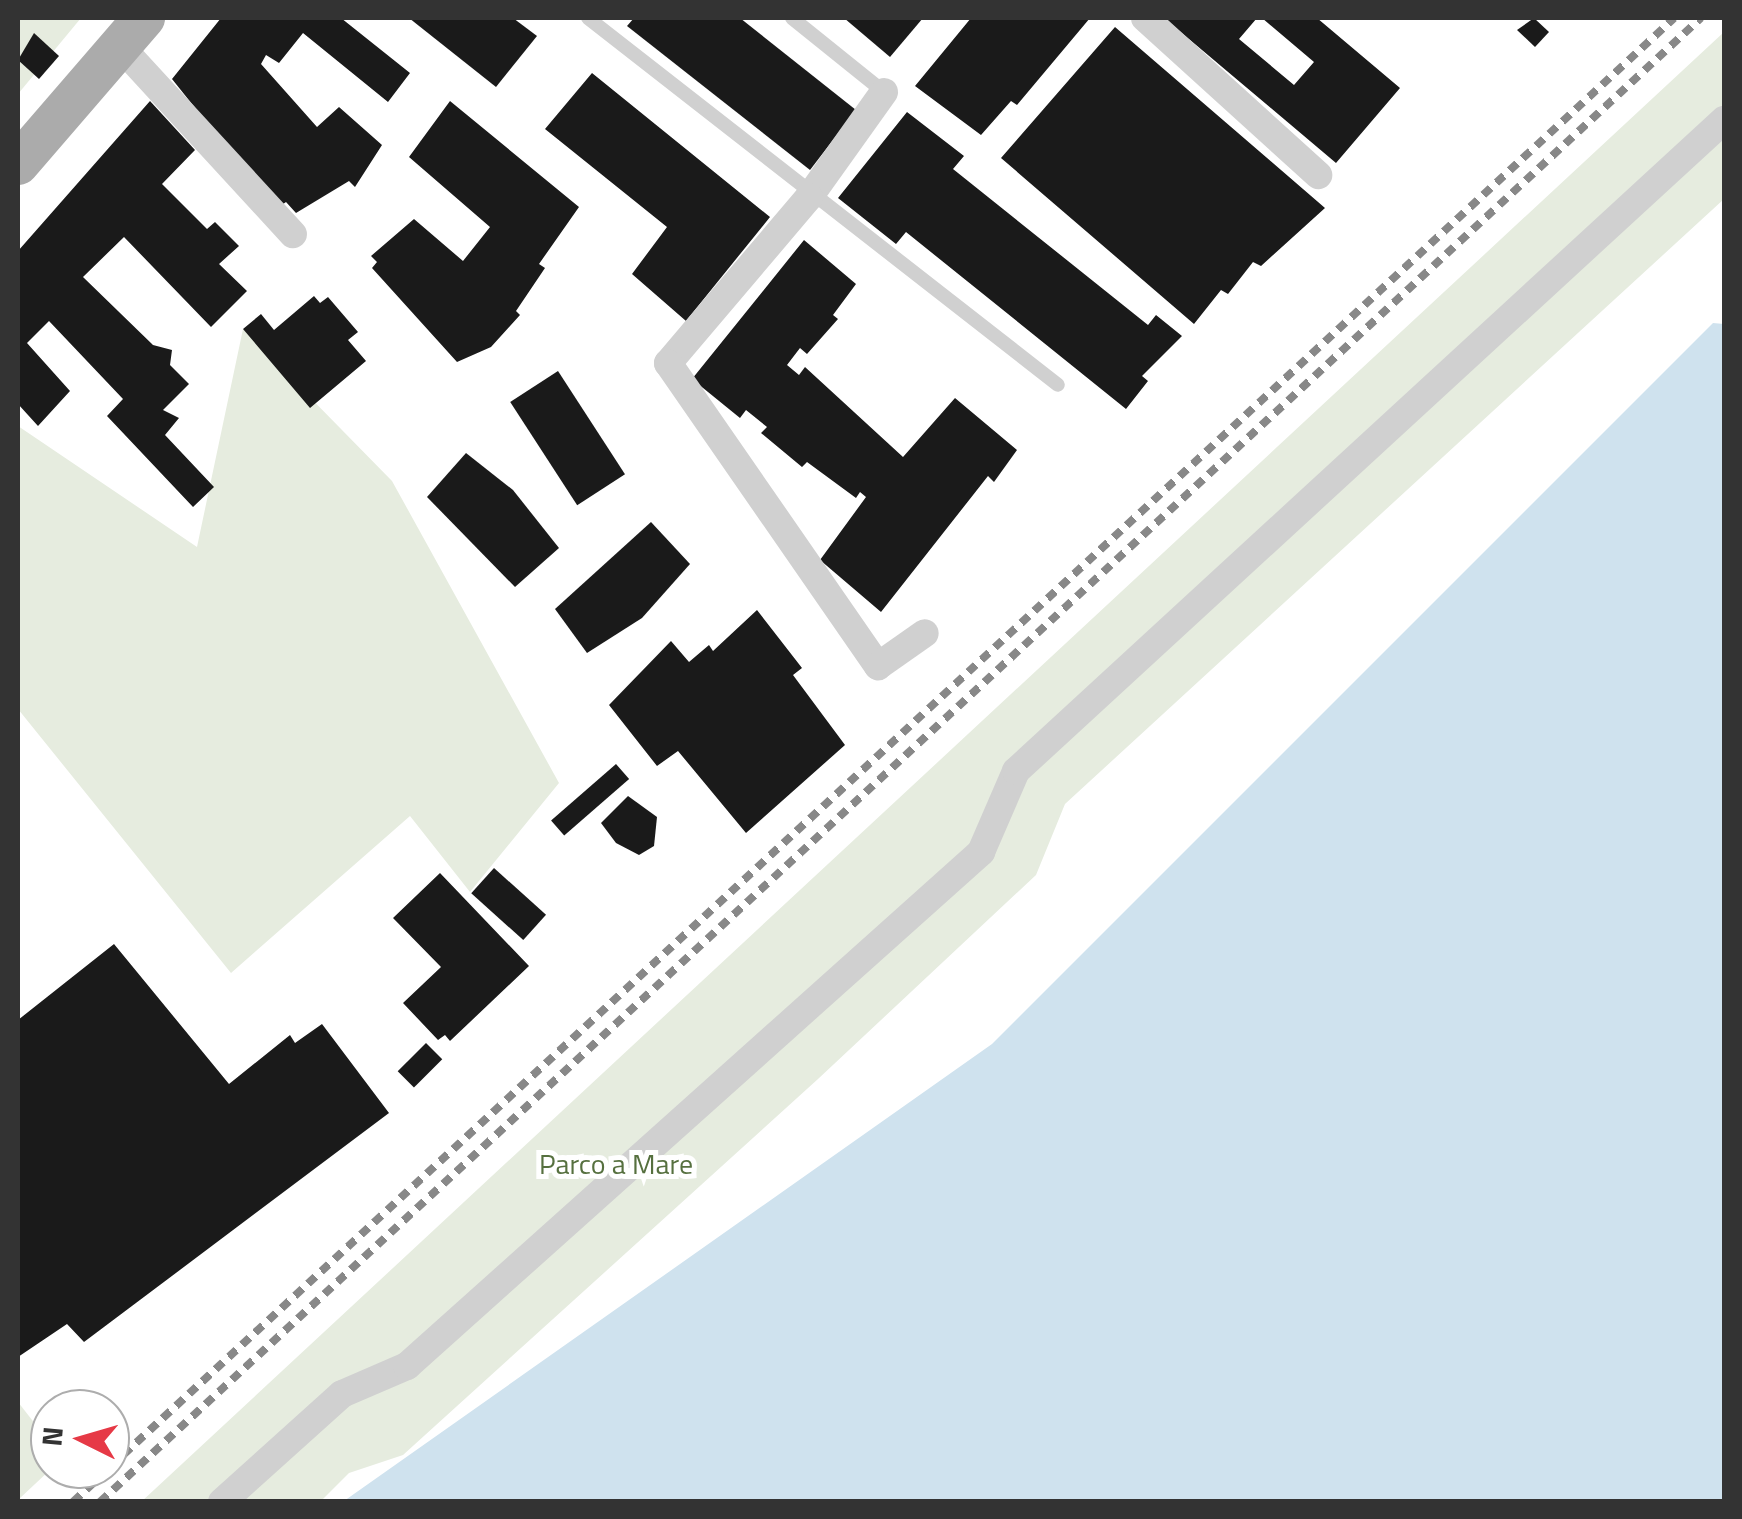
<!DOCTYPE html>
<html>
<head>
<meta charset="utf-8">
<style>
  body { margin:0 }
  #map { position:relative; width:1742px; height:1519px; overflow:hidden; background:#fff; font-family:"Titillium Web",sans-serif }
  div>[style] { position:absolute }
  .green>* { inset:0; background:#e6ecdf }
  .water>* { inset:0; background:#cfe2ee }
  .building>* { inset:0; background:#1a1a1a; transform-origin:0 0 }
  .lane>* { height:14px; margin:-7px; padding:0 7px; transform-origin:7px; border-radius:7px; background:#d0d0d0 }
  .street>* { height:28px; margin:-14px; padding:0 14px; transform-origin:14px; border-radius:14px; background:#d0d0d0 }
  .primary>* { height:42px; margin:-21px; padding:0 21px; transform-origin:21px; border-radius:21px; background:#ababab }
  .rail>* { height:8px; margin-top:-4px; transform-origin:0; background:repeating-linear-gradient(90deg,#888 0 10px,transparent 0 18px) }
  span { translate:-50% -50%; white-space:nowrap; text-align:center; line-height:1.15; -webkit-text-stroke:10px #fff; paint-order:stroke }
  .park-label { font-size:28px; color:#56703f }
  .frame { position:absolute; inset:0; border:20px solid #333; pointer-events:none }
  .north { position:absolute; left:30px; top:1389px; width:100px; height:100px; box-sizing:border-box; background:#fff; border:2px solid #adadad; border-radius:50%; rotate:275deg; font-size:28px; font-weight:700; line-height:40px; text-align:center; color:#333 }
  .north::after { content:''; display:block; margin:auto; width:35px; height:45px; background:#e63946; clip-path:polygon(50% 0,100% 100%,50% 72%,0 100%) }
</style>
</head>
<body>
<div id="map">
  <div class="green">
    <div style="clip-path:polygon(18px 18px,81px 18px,18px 94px)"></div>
    <div style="clip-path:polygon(1724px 32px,1724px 199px,1065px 804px,1036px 875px,818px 1079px,403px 1455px,349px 1473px,321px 1501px,141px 1502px)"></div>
    <div style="clip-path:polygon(243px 329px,392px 481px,559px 783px,470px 892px,410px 816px,231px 973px,18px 709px,18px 426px,197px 547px)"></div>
    <div style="clip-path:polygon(18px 1402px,50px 1443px,51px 1469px,18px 1500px)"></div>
  </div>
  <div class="water">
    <div style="clip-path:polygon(1713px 323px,1724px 324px,1724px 1501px,344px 1501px,992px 1044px)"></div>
  </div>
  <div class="building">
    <div style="clip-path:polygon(221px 18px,341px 18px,410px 73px,388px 102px,303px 33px,279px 63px,266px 55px,261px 64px,317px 127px,339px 107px,382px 145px,355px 187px,349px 181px,296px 213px,286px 202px,276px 209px,172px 79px)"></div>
    <div style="clip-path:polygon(409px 18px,513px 18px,537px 36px,496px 87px)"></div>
    <div style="clip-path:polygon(634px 18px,740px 18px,856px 110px,810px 170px,627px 26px)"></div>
    <div style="clip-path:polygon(844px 18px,923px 18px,890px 57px)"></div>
    <div style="clip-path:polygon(971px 18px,1090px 18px,1017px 105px,1011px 101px,981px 135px,915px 86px)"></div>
    <div style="clip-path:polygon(1164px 18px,1257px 18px,1239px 39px,1294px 85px,1314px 62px,1262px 18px,1317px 18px,1400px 88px,1336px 163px)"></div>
    <div style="clip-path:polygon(1534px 18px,1549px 32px,1535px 47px,1517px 30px)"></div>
    <div style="clip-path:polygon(1115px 27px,1325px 208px,1261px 266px,1253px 262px,1228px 294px,1221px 290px,1194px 324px,1001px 158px)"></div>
    <div style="clip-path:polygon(34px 33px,59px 56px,39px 79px,18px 60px)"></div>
    <div style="clip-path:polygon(592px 73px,770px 217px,686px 321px,632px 274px,667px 227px,545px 129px)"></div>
    <div style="clip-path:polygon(150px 101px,195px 150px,162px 184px,207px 229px,215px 222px,239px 246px,219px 264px,247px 291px,211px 327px,124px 237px,83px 277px,153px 345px,172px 350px,170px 365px,189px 384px,163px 410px,179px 418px,165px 435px,214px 487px,193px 507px,107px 416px,123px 399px,49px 321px,27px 343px,70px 391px,38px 426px,18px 404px,18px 251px)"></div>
    <div style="clip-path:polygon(450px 101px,579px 207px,539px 264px,545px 268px,516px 311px,520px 315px,491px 347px,457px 362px,372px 268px,377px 262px,371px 256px,414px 219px,463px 261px,490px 227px,409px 157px)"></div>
    <div style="clip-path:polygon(907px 112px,964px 156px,953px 169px,1148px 325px,1156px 315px,1182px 336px,1142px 376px,1148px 381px,1126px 409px,906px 232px,896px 244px,838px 198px)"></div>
    <div style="clip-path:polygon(804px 240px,856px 284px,833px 315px,838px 319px,807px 354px,800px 348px,787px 365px,799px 375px,805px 367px,903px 457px,955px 398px,1017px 450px,994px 482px,988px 476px,881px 612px,820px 560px,866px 497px,860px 492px,856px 498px,807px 462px,802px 467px,761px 433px,767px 427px,746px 410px,740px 418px,692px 379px)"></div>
    <div style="clip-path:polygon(314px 296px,320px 303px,328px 297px,358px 332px,348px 340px,366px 361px,310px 408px,243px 329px,261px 314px,274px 330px)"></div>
    <div style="left:558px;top:371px;width:123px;height:57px;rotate:57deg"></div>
    <div style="clip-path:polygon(466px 453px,513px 490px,559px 548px,515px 587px,427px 497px)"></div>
    <div style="clip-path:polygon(651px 522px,690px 564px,642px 618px,587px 653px,555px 609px)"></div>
    <div style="clip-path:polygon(757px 610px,802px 668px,793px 675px,845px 745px,746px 833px,678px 751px,657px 766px,609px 705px,671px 641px,689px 662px,709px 645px,713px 651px)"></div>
    <div style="left:616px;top:764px;width:20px;height:86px;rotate:49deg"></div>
    <div style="clip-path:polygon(628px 796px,657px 817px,654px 846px,639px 855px,616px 843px,601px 823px)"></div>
    <div style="left:494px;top:868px;width:70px;height:34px;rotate:42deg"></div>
    <div style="clip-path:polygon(440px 873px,529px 966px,450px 1041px,445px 1035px,438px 1040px,403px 1003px,441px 967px,393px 918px)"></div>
    <div style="clip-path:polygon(114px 944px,229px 1084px,290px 1035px,295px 1043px,322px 1024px,389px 1113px,84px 1342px,67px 1324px,18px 1357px,18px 1020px)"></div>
    <div style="left:426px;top:1043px;width:23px;height:40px;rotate:45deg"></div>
  </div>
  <div class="lane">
    <div style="left:588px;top:18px;width:596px;rotate:37.98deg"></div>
    <div style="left:792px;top:18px;width:118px;rotate:38.8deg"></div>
  </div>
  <div class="street">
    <div style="left:1145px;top:18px;width:234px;rotate:42.2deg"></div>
    <div style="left:119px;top:45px;width:257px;rotate:47.4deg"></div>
    <div style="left:884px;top:92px;width:129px;rotate:125.5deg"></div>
    <div style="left:809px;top:197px;width:218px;rotate:130.3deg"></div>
    <div style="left:668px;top:363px;width:369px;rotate:55.3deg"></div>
    <div style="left:878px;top:666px;width:57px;rotate:-35.1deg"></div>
    <div style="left:222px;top:1502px;width:161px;rotate:-42deg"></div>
    <div style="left:342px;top:1394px;width:71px;rotate:-23.3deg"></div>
    <div style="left:407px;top:1366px;width:771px;rotate:-41.84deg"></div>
    <div style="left:981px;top:852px;width:88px;rotate:-66.6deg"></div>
    <div style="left:1016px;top:771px;width:962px;rotate:-42.6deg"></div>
  </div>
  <div class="primary">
    <div style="left:18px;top:164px;width:193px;rotate:-49.2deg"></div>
  </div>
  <div class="rail">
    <div style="left:110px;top:1467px;width:2132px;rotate:-42.81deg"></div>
    <div style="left:73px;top:1502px;width:48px;rotate:-43.3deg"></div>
    <div style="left:100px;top:1502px;width:2183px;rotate:-42.83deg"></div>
  </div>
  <div class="park-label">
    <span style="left:616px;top:1164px">Parco a Mare</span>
  </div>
  <div class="frame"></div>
  <div class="north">N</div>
</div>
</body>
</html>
